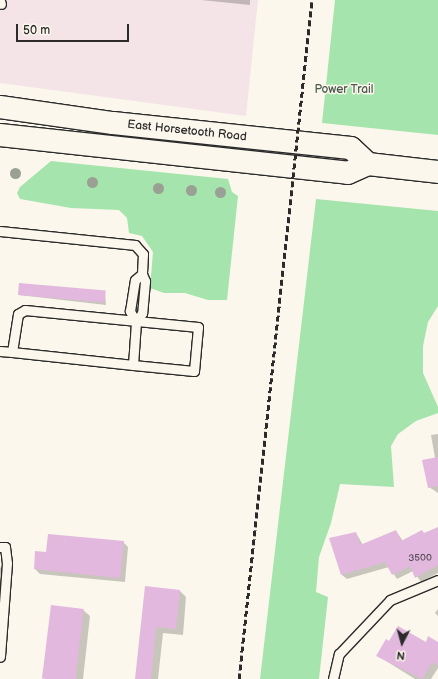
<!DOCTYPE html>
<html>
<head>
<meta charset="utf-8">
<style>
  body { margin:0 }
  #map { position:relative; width:438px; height:679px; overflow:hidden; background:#fbf7ec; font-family:"Balsamiq Sans",sans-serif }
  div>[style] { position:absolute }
  .built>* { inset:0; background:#f4e4e8 }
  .green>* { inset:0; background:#a5e5ad }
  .shadow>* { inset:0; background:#0003 }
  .building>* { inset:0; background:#e3b8df; transform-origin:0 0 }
  .roads { filter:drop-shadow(1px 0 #2b2b2b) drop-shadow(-1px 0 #2b2b2b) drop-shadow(0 1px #2b2b2b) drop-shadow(0 -1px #2b2b2b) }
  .service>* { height:9px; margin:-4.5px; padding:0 4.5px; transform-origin:4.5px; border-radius:4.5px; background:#fbf7ec }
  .primary>* { height:22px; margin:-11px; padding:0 11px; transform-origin:11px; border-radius:11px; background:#fbf7ec }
  .rail>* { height:3px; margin-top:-1.5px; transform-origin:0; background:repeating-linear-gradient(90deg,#2b2b2b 0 6px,transparent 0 9px) }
  .trees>* { width:11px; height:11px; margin:-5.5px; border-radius:50%; background:#9aa194 }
  span { translate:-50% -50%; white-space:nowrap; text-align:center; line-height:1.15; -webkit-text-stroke:3px #fbf7ec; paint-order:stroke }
  .number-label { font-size:10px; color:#594e58 }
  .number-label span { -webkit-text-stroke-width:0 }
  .park-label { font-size:12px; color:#4a5a4c }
  .street-label { font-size:12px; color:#2b2b2b }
  .north { position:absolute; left:382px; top:623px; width:40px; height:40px; -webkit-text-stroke:3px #fbf7ec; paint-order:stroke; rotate:186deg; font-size:11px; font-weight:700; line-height:16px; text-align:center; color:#2b2b2b }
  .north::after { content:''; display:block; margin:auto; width:14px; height:18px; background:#2b2b2b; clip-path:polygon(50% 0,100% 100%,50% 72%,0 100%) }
  .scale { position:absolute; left:16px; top:24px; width:113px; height:18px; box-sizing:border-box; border:2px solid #2b2b2b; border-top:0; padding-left:5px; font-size:12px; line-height:14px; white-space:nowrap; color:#2b2b2b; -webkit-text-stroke:3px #fbf7ec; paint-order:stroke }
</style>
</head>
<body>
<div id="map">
  <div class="built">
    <div style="clip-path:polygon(0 0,258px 0,246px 116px,0 83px)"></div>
  </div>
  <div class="green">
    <div style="clip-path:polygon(335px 0,438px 0,438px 135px,322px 123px)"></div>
    <div style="clip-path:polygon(51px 161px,228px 179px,232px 192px,238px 196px,227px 300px,208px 300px,185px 293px,164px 293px,150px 288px,153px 252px,142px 236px,129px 233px,127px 218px,119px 210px,71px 208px,20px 199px,17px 193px,20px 187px)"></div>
    <div style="clip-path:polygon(316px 199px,438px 211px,438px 306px,428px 322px,423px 346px,423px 373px,438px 407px,438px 413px,416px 421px,398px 434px,391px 446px,394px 487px,340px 484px,331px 523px,319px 557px,316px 592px,328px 597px,319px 679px,260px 679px)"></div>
  </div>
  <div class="shadow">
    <div style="clip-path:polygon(201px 0,250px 0,250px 5px)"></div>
    <div style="clip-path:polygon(105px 292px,106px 305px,19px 295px)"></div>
    <div style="clip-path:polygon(438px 434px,438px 493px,429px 487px,435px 458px,431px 435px)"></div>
    <div style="clip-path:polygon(438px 529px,438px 573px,421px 582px,413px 571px,397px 579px,389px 567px,347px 579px,342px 575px,356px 533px,363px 545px,396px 531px,403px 541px)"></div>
    <div style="clip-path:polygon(123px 542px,128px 547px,125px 582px,40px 574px,35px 569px,47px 554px)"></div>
    <div style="clip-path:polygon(0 567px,6px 573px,0 634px)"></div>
    <div style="clip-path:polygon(146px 587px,180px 591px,186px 597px,183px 635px,163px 633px,158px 679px,136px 679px)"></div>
    <div style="clip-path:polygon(438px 609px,438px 616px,435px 613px)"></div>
    <div style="clip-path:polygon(83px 610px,90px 616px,83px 679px,45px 679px)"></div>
    <div style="clip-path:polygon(426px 643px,438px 643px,438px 668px,431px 679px,415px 679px,378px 656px)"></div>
  </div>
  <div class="building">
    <div style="left:19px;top:283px;width:87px;height:12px;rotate:5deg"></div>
    <div style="clip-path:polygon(438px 457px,438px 486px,428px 488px,422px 460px)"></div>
    <div style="clip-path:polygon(438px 527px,438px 565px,415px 578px,410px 566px,392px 575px,385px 562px,341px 575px,329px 538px,356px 532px,360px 545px,396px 530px,401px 541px,422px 530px,424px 533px)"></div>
    <div style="clip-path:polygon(48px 534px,124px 541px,120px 578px,34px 569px,35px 551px,46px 552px)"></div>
    <div style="clip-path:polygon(145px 586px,180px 590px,176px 629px,156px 627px,151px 679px,135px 679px)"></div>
    <div style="left:51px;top:605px;width:33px;height:74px;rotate:7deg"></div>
    <div style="clip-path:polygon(398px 626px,426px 642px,428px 636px,438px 642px,438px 666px,432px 662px,422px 679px,376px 656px,386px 639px,389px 641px)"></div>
  </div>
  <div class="roads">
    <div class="service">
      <div style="left:0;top:1px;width:3px;rotate:72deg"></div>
      <div style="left:0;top:231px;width:136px;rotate:5.9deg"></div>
      <div style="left:135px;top:245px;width:12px;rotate:48deg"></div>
      <div style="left:143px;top:254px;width:20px;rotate:93deg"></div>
      <div style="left:142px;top:274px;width:8px;rotate:67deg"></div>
      <div style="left:145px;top:281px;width:32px;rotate:95deg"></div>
      <div style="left:142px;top:313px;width:11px;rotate:124deg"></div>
      <div style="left:136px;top:322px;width:43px;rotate:94deg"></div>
      <div style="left:136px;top:322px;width:13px;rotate:-119deg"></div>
      <div style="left:130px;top:311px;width:31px;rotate:-81deg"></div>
      <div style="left:135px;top:280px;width:9px;rotate:-41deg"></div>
      <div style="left:0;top:351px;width:12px;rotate:5deg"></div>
      <div style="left:12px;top:352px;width:122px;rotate:6.1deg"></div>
      <div style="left:133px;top:365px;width:61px;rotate:5.6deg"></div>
      <div style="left:194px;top:371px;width:44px;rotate:-84.8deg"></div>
      <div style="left:198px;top:327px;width:174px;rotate:-174.4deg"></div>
      <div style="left:25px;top:310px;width:8px;rotate:150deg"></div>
      <div style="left:18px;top:314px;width:38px;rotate:99deg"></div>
      <div style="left:0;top:547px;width:5px"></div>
      <div style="left:5px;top:547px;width:16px;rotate:83deg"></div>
      <div style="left:7px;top:563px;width:94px;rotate:94.3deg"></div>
      <div style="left:333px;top:679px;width:26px;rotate:-77deg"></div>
      <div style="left:339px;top:654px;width:74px;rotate:-46.6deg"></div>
      <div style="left:390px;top:600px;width:52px;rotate:-22.6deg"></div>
    </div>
    <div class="primary">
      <div style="left:0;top:107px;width:114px;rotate:8.1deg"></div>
      <div style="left:113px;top:123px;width:239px;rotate:6deg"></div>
      <div style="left:351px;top:148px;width:23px;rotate:43deg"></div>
      <div style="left:0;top:135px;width:350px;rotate:6.2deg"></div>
      <div style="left:348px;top:173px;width:22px;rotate:-24deg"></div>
      <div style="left:368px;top:164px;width:70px;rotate:6.5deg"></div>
    </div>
  </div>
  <div class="rail">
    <div style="left:239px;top:679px;width:683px;rotate:-83.86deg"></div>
  </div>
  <div class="trees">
    <div style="left:15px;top:173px"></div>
    <div style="left:92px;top:182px"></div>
    <div style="left:158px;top:188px"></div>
    <div style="left:191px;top:190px"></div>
    <div style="left:220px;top:192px"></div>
  </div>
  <div class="number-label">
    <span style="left:420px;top:559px">3500</span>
  </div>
  <div class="park-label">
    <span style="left:344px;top:90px">Power Trail</span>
  </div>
  <div class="street-label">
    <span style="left:187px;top:131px;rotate:6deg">East Horsetooth Road</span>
  </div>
  <div class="north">N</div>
  <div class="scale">50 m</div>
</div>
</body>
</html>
